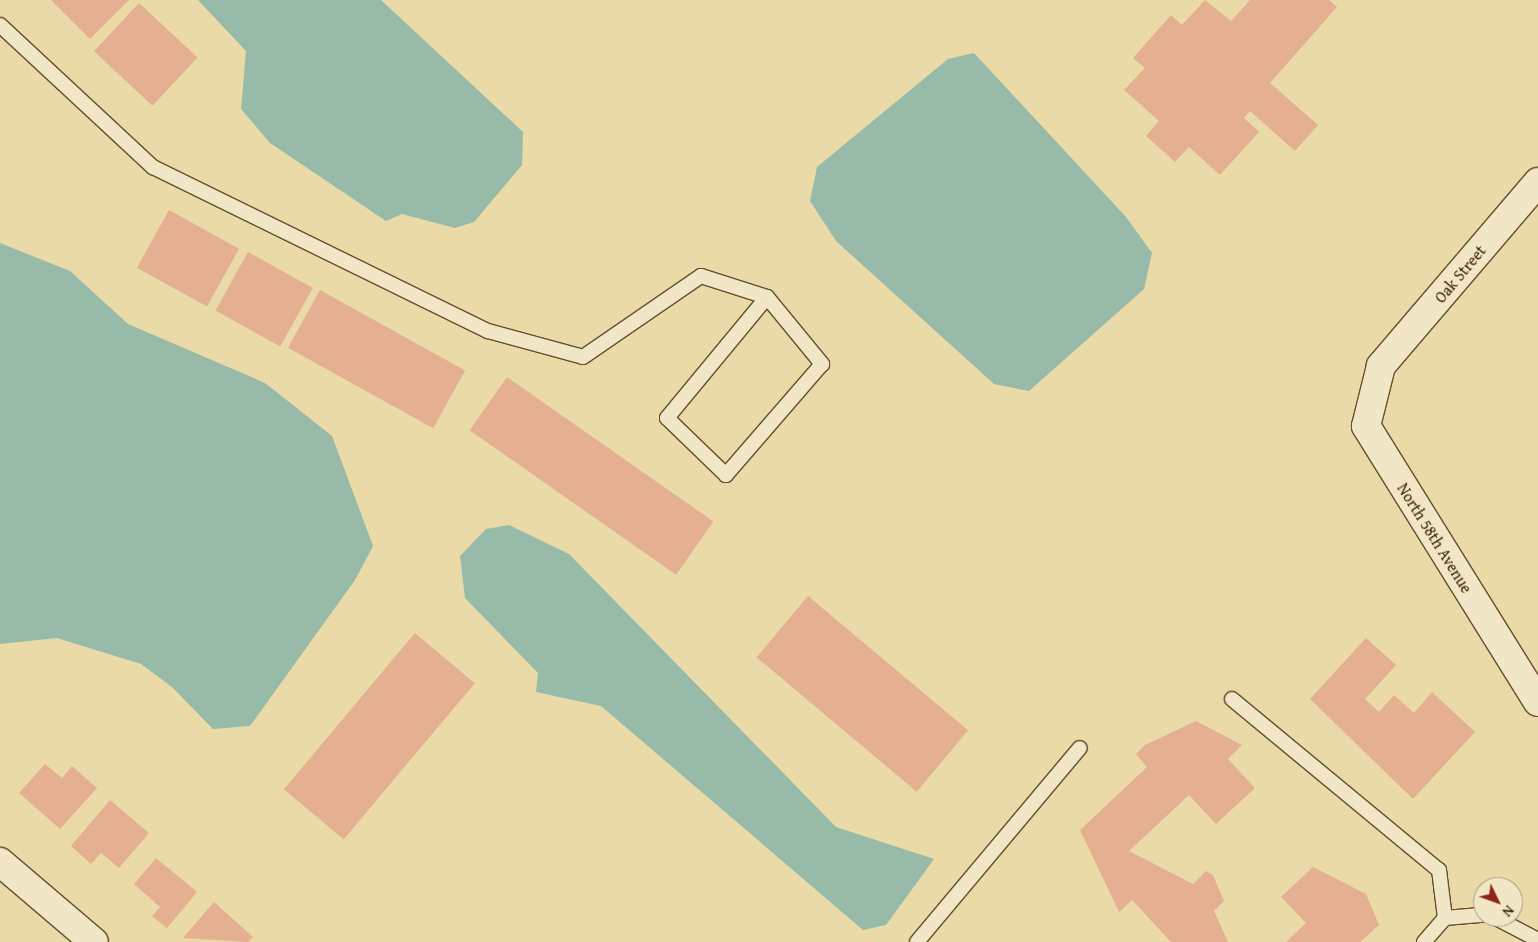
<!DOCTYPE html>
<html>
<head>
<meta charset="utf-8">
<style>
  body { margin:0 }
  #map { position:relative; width:1538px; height:942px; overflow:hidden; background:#e9daa7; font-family:"Gentium Book Plus",serif }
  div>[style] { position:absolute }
  .water>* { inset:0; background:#97baa9 }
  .building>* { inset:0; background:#e4b091; transform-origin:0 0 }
  .roads { filter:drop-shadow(1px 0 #664e2e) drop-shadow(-1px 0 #664e2e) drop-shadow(0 1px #664e2e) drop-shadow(0 -1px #664e2e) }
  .lane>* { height:14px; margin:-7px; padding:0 7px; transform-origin:7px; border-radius:7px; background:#f1e7c6 }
  .street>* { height:28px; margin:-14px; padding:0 14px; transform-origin:14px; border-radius:14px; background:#f1e7c6 }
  span { translate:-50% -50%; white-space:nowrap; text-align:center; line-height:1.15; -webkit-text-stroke:4.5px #f1e7c6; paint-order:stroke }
  .street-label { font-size:16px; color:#3b1f05 }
  .north { position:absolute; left:1473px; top:877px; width:50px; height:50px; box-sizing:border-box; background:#f1e7c6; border:1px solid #a89779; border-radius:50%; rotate:132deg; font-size:14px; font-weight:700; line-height:20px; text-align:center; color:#3b1f05 }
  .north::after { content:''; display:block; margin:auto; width:18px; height:22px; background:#8f2418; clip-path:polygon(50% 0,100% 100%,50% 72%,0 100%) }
</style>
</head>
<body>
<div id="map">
  <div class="water">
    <div style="clip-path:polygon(198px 0,381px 0,523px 132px,522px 165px,474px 222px,455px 228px,402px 214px,386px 221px,270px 143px,241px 109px,246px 51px)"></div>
    <div style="clip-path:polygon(974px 53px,1126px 217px,1152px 253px,1144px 289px,1029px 391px,994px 384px,836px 241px,810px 201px,817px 167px,948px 59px)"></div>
    <div style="clip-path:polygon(0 243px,70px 271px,128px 324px,265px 383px,332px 436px,373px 546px,355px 580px,250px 726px,213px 729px,172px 687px,141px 664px,57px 638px,0 644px)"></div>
    <div style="clip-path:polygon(509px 525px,569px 554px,836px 827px,934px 859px,886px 925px,863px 930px,601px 706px,536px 692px,538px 673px,465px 598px,460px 556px,486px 529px)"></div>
  </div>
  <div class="building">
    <div style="clip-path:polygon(51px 0,129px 0,90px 39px)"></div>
    <div style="clip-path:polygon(1205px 0,1231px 21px,1250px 0,1329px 0,1337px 7px,1270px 83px,1318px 125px,1295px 151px,1250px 111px,1244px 118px,1259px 132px,1220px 175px,1189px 147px,1175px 162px,1146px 136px,1159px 121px,1124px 90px,1145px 68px,1133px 58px,1171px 15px,1182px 25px)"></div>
    <div style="left:139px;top:3px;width:80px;height:66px;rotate:43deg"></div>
    <div style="left:169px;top:210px;width:80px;height:66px;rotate:29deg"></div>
    <div style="left:248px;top:252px;width:74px;height:67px;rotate:29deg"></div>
    <div style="left:320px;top:290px;width:166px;height:66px;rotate:29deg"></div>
    <div style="left:507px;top:377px;width:252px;height:65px;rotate:35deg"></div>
    <div style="left:808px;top:596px;width:209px;height:80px;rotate:40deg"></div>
    <div style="left:415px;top:633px;width:78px;height:204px;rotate:40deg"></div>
    <div style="clip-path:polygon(1366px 638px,1396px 665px,1365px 699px,1379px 712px,1394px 695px,1414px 713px,1432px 692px,1475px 732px,1413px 799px,1310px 699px)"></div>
    <div style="clip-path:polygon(1196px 721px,1242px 745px,1228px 759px,1255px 788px,1216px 824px,1189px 795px,1129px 851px,1193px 884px,1206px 871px,1213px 875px,1224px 901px,1214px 911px,1228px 942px,1171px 942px,1132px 900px,1119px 912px,1080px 830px,1147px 767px,1136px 754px,1145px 745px)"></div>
    <div style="clip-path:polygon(45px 764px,62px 778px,72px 766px,97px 788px,60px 829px,19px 793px)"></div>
    <div style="clip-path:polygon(110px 800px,149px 833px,119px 868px,101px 853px,91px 864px,71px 846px)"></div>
    <div style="clip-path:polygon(156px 858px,197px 892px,167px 928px,152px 916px,160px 907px,134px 884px)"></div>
    <div style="clip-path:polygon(1313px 867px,1366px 894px,1379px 925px,1360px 942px,1286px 942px,1306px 923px,1281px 897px)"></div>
    <div style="clip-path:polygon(214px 902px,253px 937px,248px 942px,183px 938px)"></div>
  </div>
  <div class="roads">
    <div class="lane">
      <div style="left:0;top:25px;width:209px;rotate:42.9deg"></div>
      <div style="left:153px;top:167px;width:373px;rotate:26.1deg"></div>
      <div style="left:488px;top:331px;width:98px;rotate:15.3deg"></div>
      <div style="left:583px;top:357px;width:143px;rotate:-34.5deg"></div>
      <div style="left:701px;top:276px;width:69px;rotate:17.7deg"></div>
      <div style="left:767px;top:297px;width:87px;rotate:50.6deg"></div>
      <div style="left:822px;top:364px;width:147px;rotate:130.9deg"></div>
      <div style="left:726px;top:475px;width:82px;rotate:-136deg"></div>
      <div style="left:667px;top:418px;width:157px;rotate:-50.4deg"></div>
      <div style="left:1232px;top:699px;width:268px;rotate:39.6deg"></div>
      <div style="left:1439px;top:870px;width:48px;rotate:82.9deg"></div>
      <div style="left:1494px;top:917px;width:50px;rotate:27.6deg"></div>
      <div style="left:917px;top:942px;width:253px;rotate:-50deg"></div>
      <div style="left:1424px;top:942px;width:32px;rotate:-49deg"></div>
      <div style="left:1445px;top:918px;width:38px;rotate:-5deg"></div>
    </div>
    <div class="street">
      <div style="left:1538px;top:182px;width:242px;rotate:130.5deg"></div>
      <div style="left:1381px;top:366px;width:62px;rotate:104deg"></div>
      <div style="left:1366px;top:426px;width:325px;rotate:58.1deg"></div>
      <div style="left:0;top:862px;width:123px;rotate:40.4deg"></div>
    </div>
  </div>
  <div class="street-label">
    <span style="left:1460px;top:274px;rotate:-50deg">Oak Street</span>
    <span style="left:1435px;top:538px;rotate:58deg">North 58th Avenue</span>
  </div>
  <div class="north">N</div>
</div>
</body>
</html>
